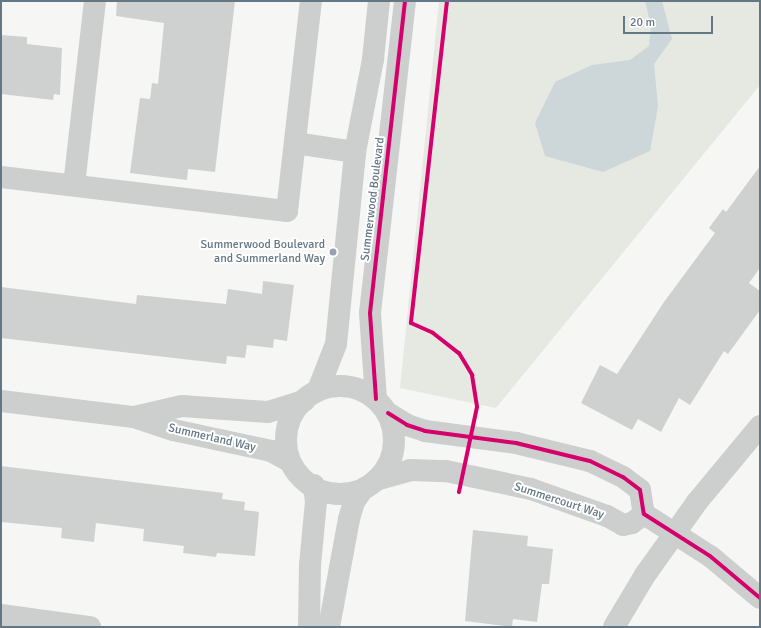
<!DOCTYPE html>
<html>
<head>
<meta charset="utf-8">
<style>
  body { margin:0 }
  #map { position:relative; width:761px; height:628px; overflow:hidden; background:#f6f6f4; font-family:Signika,sans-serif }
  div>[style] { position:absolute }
  .green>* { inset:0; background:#e6e9e2 }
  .water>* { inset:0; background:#cdd6d8 }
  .building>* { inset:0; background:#cfd1d0 }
  .minor>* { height:22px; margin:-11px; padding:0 11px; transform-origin:11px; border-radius:11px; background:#cdcfcf }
  .minor>.ring { margin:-11px; padding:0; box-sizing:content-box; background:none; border:22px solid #cdcfcf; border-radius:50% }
  .cycleway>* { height:4px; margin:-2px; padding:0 2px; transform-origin:2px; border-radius:2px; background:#d6006c }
  .dots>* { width:11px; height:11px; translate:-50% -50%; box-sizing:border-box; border:2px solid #fff; border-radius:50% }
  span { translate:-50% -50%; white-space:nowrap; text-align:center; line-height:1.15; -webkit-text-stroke:4px #fff; paint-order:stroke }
  .street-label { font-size:12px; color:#647785 }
  .poi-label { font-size:12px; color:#647785 }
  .right { translate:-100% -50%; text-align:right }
  .frame { position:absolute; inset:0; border:2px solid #647785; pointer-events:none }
  .scale { position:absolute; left:623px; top:16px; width:90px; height:18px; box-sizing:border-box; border:2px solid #647785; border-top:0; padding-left:5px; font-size:12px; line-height:14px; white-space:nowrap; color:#647785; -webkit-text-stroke:3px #fff; paint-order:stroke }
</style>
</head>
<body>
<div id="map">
  <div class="green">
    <div style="clip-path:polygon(439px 1px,760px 1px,760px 85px,496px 408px,400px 388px)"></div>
  </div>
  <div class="water">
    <div style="clip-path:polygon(645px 1px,662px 1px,672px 39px,654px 64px,658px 106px,650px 151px,603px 172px,545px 156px,535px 123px,555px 82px,592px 65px,630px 60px,649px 46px,651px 26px)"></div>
  </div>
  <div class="building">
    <div style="clip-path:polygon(117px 1px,235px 1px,215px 172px,188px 169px,187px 180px,130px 173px,140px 98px,150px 99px,152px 83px,158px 84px,164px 23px,116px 16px)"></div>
    <div style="clip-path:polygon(1px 35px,27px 37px,27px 44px,62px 48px,60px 95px,54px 94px,53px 100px,1px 94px)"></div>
    <div style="clip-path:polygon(760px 166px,760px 268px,749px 283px,760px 291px,760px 310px,728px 354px,724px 351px,690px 405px,679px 398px,661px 432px,638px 419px,632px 430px,581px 403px,600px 365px,617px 374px,664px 302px,715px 233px,709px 228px,723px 209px,726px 212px)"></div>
    <div style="clip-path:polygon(263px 281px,294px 285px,287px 341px,274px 339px,273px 348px,247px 345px,245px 358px,227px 356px,226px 364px,1px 338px,1px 287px,136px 304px,137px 295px,226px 304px,228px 289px,262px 294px)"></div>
    <div style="clip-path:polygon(1px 466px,223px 493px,222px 499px,245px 502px,244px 510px,259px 512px,255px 556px,217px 553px,216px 557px,183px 553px,184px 546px,143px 541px,144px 529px,96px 523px,94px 542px,61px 538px,62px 528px,1px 522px)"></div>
    <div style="clip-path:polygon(473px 530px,528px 536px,527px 546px,553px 549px,549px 584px,542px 584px,537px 622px,513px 619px,512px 627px,465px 621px)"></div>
  </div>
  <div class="minor">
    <div style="left:295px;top:143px;width:61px;rotate:8.5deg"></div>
    <div style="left:1px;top:177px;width:288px;rotate:6.8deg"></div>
    <div style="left:287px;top:211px;width:211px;rotate:-83.5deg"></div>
    <div style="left:74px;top:185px;width:185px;rotate:-83.5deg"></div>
    <div class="ring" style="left:286px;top:386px;width:86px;height:86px"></div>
    <div style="left:318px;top:390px;width:49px;rotate:-68.6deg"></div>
    <div style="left:336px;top:344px;width:193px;rotate:-84.3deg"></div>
    <div style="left:355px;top:152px;width:95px;rotate:-79deg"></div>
    <div style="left:373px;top:59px;width:58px;rotate:-84.1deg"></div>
    <div style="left:376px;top:399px;width:86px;rotate:-94deg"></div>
    <div style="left:370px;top:313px;width:314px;rotate:-83.6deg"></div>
    <div style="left:1px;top:401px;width:134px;rotate:6.9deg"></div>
    <div style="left:388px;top:413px;width:22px;rotate:32deg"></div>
    <div style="left:407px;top:425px;width:19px;rotate:18deg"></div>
    <div style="left:425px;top:431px;width:92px;rotate:7.5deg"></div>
    <div style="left:516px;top:443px;width:76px;rotate:13.7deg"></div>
    <div style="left:590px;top:461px;width:37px;rotate:26deg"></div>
    <div style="left:623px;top:477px;width:21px;rotate:37deg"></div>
    <div style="left:640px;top:490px;width:24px;rotate:81deg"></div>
    <div style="left:644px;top:514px;width:78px;rotate:32.5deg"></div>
    <div style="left:710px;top:556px;width:65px;rotate:40deg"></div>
    <div style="left:289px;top:461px;width:21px;rotate:-151deg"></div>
    <div style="left:271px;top:451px;width:100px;rotate:-167.9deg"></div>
    <div style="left:173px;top:430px;width:41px;rotate:-161.6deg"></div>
    <div style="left:134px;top:417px;width:49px;rotate:-12.9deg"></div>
    <div style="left:182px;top:406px;width:86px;rotate:4deg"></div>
    <div style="left:268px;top:412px;width:38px;rotate:-17deg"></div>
    <div style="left:376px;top:480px;width:35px;rotate:-16deg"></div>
    <div style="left:410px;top:470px;width:36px;rotate:2deg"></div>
    <div style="left:446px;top:471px;width:87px;rotate:12deg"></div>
    <div style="left:531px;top:489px;width:81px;rotate:19.6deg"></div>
    <div style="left:607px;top:516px;width:18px;rotate:29deg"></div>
    <div style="left:623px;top:525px;width:9px;rotate:-13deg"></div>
    <div style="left:632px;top:523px;width:15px;rotate:-37deg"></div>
    <div style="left:1px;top:615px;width:90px;rotate:7.7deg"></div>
    <div style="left:309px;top:627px;width:62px;rotate:-89.1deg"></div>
    <div style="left:310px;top:565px;width:63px;rotate:-84.6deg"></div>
    <div style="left:316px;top:502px;width:17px;rotate:-97deg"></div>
    <div style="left:329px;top:627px;width:110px;rotate:-79.5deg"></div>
    <div style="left:349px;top:519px;width:18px;rotate:-74deg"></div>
    <div style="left:354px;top:502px;width:14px;rotate:-56deg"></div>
    <div style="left:614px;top:627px;width:61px;rotate:-59.2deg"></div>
    <div style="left:645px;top:575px;width:90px;rotate:-54.5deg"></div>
    <div style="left:697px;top:502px;width:99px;rotate:-50.3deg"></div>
  </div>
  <div class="cycleway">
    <div style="left:447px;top:1px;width:324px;rotate:96.4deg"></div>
    <div style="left:411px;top:323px;width:24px;rotate:24deg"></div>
    <div style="left:433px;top:333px;width:33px;rotate:38deg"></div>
    <div style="left:459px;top:353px;width:26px;rotate:59deg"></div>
    <div style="left:472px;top:375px;width:32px;rotate:81deg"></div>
    <div style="left:477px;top:407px;width:87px;rotate:102deg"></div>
    <div style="left:376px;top:399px;width:86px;rotate:-94deg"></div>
    <div style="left:370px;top:313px;width:314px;rotate:-83.6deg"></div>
    <div style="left:388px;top:413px;width:22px;rotate:32deg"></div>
    <div style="left:407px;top:425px;width:19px;rotate:18deg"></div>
    <div style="left:425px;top:431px;width:92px;rotate:7.5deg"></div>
    <div style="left:516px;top:443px;width:76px;rotate:13.7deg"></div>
    <div style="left:590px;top:461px;width:37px;rotate:26deg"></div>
    <div style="left:623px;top:477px;width:21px;rotate:37deg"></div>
    <div style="left:640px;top:490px;width:24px;rotate:81deg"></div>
    <div style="left:644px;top:514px;width:78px;rotate:32.5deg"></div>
    <div style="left:710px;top:556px;width:65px;rotate:40deg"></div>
  </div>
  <div class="dots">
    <div style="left:333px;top:252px;background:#97a3ac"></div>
  </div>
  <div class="street-label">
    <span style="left:373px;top:199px;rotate:-83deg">Summerwood Boulevard</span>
    <span style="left:212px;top:438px;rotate:13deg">Summerland Way</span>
    <span style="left:559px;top:501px;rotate:18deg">Summercourt Way</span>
  </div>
  <div class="poi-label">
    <span class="right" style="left:325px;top:252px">Summerwood Boulevard<br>and Summerland Way</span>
  </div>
  <div class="frame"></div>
  <div class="scale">20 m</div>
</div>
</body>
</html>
